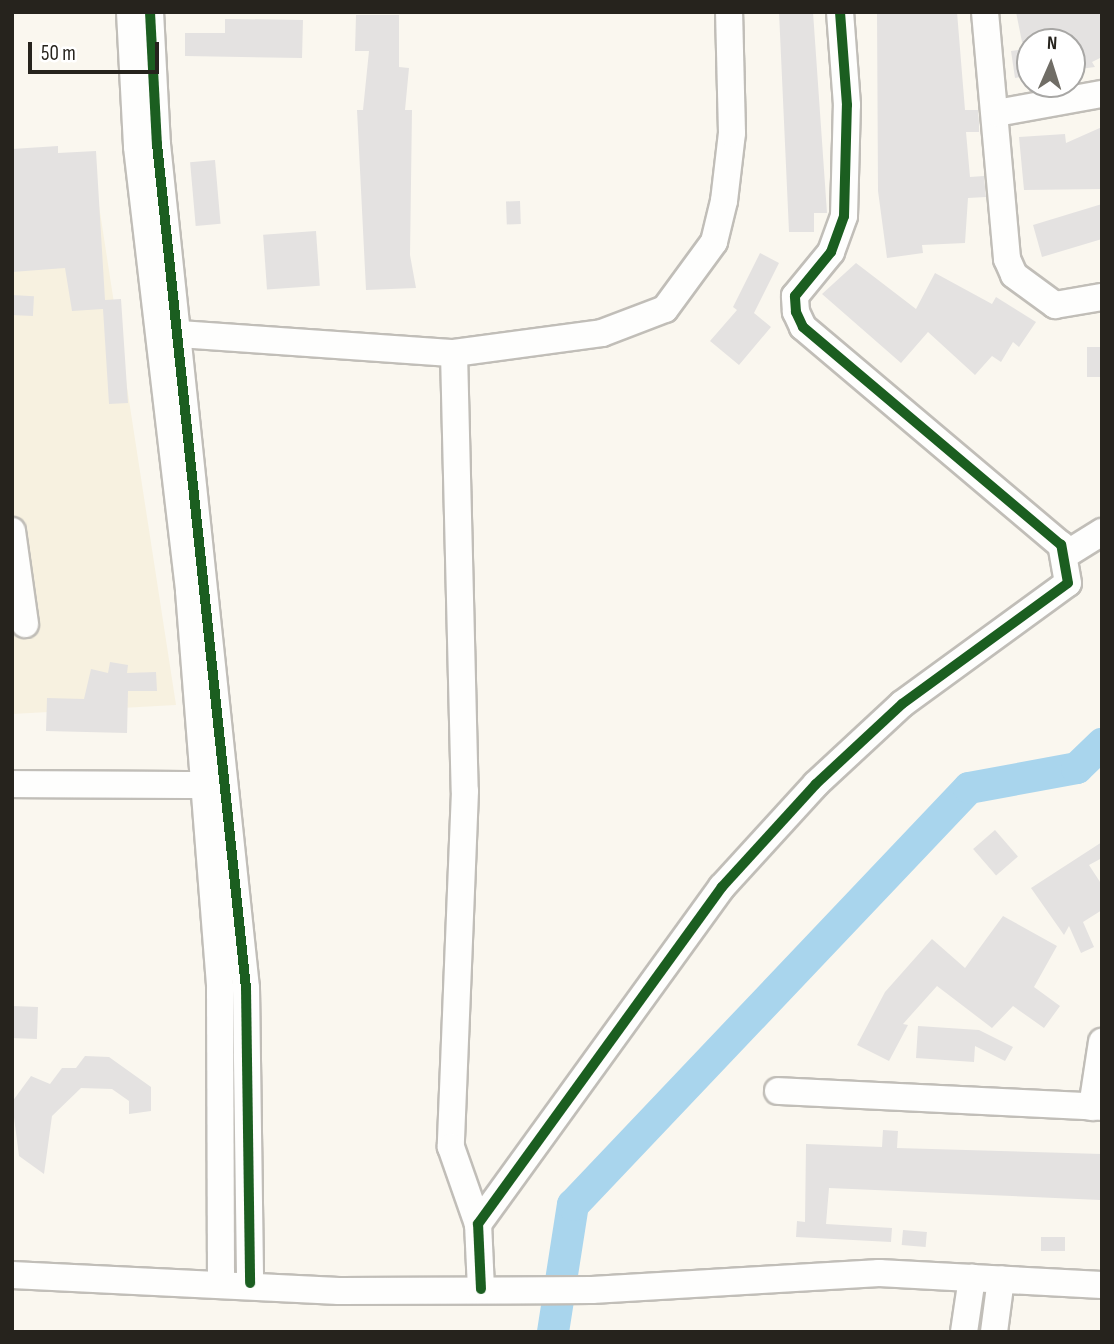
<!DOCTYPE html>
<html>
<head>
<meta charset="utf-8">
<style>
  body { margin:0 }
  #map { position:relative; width:1114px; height:1344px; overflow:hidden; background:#faf7ef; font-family:"Sofia Sans Condensed",sans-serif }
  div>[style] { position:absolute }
  .built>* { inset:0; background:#f7f1e0 }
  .river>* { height:32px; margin:-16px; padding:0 16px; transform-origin:16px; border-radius:16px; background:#a9d5ed }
  .building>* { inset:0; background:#e4e2e1; transform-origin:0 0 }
  .roads { filter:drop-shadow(2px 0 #c1beb8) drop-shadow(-2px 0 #c1beb8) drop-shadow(0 2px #c1beb8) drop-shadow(0 -2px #c1beb8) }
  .minor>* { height:26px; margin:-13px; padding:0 13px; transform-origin:13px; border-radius:13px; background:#fefefd }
  .cycleway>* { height:10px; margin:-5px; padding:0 5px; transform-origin:5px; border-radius:5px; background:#1b5e20 }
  span { translate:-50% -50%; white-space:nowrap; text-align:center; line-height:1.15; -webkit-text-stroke:6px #fff; paint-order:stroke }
  .frame { position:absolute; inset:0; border:14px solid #26231d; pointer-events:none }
  .north { position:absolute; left:1016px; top:28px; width:70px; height:70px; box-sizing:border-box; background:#fff; border:2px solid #a8a7a5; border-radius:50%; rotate:3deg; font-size:19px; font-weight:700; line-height:28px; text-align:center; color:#26231d }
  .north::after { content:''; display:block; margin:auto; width:24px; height:32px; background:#706d66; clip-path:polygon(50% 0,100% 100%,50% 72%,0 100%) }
  .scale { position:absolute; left:28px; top:42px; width:131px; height:32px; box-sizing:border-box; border:4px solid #26231d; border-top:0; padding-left:9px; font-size:21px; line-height:24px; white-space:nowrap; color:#26231d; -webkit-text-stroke:5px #fff; paint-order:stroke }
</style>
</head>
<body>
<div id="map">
  <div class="built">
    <div style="clip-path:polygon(12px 180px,95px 180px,176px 705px,12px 714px)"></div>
  </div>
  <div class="river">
    <div style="left:553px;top:1332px;width:129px;rotate:-81.1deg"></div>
    <div style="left:573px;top:1205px;width:575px;rotate:-46.48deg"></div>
    <div style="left:969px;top:788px;width:110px;rotate:-10.5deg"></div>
    <div style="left:1077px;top:768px;width:35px;rotate:-44deg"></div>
  </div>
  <div class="building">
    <div style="clip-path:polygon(779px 12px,813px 12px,827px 213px,814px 213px,814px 232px,789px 232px)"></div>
    <div style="clip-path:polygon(957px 12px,965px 110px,978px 110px,979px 123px,979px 132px,966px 132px,970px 177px,984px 176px,986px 197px,968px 198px,965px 243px,922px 245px,923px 253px,887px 258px,878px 191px,877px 13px)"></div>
    <div style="clip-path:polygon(1016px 12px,1102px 12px,1102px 57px,1092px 62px,1095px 67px,1072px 70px,1072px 42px,1022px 42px)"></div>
    <div style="clip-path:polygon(356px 15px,399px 15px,399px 67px,409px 68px,405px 110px,412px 110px,410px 255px,416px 288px,366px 290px,357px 110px,363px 110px,369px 51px,355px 51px)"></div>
    <div style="clip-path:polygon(225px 19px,303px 20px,302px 58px,185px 56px,185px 33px,225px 33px)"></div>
    <div style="clip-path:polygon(1030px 48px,1030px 76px,1015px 78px,1011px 51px)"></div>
    <div style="clip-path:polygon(1102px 127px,1102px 189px,1024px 190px,1019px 137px,1065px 134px,1066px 143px)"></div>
    <div style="clip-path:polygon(58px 146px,58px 153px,96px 151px,105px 300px,121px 299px,128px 403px,109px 404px,103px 309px,72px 311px,65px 268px,12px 272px,12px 149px)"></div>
    <div style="left:215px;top:160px;width:64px;height:25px;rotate:85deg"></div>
    <div style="left:520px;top:201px;width:23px;height:14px;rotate:88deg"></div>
    <div style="clip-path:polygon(1102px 204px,1102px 239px,1042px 257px,1033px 225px)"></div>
    <div style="left:316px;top:231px;width:55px;height:53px;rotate:86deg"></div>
    <div style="clip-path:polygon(760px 253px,779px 263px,754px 313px,771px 327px,739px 365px,710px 341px,737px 310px,733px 307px)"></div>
    <div style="clip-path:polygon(856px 263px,916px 309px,935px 273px,992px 304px,996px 297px,1036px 322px,1019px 347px,1013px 342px,1001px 362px,992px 356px,975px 375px,928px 332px,901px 363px,822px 294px)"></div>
    <div style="left:12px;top:295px;width:22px;height:20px;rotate:3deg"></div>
    <div style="left:1087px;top:347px;width:15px;height:30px"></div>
    <div style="clip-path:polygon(110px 662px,128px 665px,127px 673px,156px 672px,157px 691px,128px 691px,127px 733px,46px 731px,47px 698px,84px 699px,91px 669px,108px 673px)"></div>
    <div style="left:995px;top:830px;width:35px;height:29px;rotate:49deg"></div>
    <div style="clip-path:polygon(1102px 842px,1102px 858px,1089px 865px,1102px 885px,1102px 910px,1083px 922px,1094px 947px,1081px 953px,1069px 926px,1064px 935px,1031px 888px)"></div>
    <div style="clip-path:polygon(1003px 916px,1057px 946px,1034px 987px,1060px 1006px,1044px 1028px,1013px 1006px,992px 1028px,937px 986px,903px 1024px,908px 1025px,889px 1061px,857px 1045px,885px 992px,932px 939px,965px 968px)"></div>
    <div style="left:12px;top:1006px;width:26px;height:32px;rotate:2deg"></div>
    <div style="clip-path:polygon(918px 1026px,979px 1030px,1013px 1047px,1005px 1061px,975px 1046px,974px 1062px,916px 1058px)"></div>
    <div style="clip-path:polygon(85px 1056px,109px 1057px,151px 1087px,151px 1111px,129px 1114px,129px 1101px,112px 1089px,81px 1088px,52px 1116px,44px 1174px,19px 1156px,12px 1102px,31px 1076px,50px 1084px,62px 1068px,76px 1068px)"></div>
    <div style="clip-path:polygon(883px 1130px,898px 1131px,897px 1148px,1102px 1154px,1100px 1200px,829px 1188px,826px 1224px,892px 1228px,891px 1242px,796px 1237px,797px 1221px,805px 1222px,806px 1144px,882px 1147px)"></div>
    <div style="left:903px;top:1230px;width:24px;height:15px;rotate:5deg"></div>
    <div style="left:1041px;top:1237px;width:24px;height:14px"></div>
  </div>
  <div class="roads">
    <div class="minor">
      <div style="left:130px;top:12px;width:135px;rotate:87deg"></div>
      <div style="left:137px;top:147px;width:447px;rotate:83.3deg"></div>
      <div style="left:189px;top:591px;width:399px;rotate:85.5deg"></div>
      <div style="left:220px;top:989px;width:292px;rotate:89.8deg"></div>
      <div style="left:150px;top:12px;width:132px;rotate:87deg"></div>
      <div style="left:157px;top:144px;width:849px;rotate:83.98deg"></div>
      <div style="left:246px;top:988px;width:295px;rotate:89.2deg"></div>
      <div style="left:985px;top:12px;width:248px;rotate:84.9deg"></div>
      <div style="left:1007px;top:259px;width:17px;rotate:66deg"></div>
      <div style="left:1014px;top:275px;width:51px;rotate:36.2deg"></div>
      <div style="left:1055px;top:305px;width:48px;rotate:-9.7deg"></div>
      <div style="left:997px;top:113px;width:107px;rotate:-10.3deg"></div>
      <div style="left:165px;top:333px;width:290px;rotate:4deg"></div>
      <div style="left:454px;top:353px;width:149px;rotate:-7.7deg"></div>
      <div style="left:602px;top:333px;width:67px;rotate:-20.9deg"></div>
      <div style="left:665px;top:309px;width:83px;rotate:-53.8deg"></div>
      <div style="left:714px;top:242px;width:42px;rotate:-76.3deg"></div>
      <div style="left:724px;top:201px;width:68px;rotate:-83.3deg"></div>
      <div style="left:732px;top:133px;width:121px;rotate:-91.4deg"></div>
      <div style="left:454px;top:353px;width:438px;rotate:88.6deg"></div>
      <div style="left:465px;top:791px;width:356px;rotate:92.3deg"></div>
      <div style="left:451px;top:1147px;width:82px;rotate:70.7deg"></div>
      <div style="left:12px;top:531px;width:94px;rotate:82deg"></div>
      <div style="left:1065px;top:555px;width:44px;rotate:-31.9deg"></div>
      <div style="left:12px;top:784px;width:208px;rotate:0.3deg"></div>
      <div style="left:778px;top:1091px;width:324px;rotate:2.8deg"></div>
      <div style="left:1092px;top:1107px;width:66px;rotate:-81.3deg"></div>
      <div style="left:12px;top:1275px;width:327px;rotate:2.8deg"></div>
      <div style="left:339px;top:1291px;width:253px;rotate:-0.2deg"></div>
      <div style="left:592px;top:1290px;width:288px;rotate:-3.4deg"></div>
      <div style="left:879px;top:1273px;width:223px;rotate:3.1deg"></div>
      <div style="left:481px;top:1289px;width:65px;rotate:-92.6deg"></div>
      <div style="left:478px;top:1224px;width:416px;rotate:-54.1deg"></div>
      <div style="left:722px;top:887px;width:139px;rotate:-47.6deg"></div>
      <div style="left:816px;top:784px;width:117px;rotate:-42.9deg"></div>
      <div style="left:902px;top:704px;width:205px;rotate:-36.1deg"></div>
      <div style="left:1068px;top:583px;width:39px;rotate:-100deg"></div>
      <div style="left:1061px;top:545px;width:338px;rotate:-139.8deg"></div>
      <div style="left:803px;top:327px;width:17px;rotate:-115deg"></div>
      <div style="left:796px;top:312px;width:16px;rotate:-94deg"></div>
      <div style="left:795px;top:296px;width:57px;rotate:-50.7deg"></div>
      <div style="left:831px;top:252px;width:38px;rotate:-70deg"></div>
      <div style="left:844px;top:216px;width:111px;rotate:-88.5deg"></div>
      <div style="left:847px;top:105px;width:93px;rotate:-94.3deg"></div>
      <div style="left:964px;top:1332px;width:55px;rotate:-81.6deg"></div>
      <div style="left:994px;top:1332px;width:53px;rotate:-82.5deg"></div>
    </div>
  </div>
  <div class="cycleway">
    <div style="left:150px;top:12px;width:132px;rotate:87deg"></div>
    <div style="left:157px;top:144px;width:849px;rotate:83.98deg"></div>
    <div style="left:246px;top:988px;width:295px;rotate:89.2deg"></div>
    <div style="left:481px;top:1289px;width:65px;rotate:-92.6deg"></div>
    <div style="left:478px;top:1224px;width:416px;rotate:-54.1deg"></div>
    <div style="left:722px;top:887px;width:139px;rotate:-47.6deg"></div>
    <div style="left:816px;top:784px;width:117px;rotate:-42.9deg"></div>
    <div style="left:902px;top:704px;width:205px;rotate:-36.1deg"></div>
    <div style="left:1068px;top:583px;width:39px;rotate:-100deg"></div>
    <div style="left:1061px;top:545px;width:338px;rotate:-139.8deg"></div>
    <div style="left:803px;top:327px;width:17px;rotate:-115deg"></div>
    <div style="left:796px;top:312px;width:16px;rotate:-94deg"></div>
    <div style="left:795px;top:296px;width:57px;rotate:-50.7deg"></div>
    <div style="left:831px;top:252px;width:38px;rotate:-70deg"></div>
    <div style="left:844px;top:216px;width:111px;rotate:-88.5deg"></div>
    <div style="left:847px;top:105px;width:93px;rotate:-94.3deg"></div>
  </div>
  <div class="frame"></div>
  <div class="north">N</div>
  <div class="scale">50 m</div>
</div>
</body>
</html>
